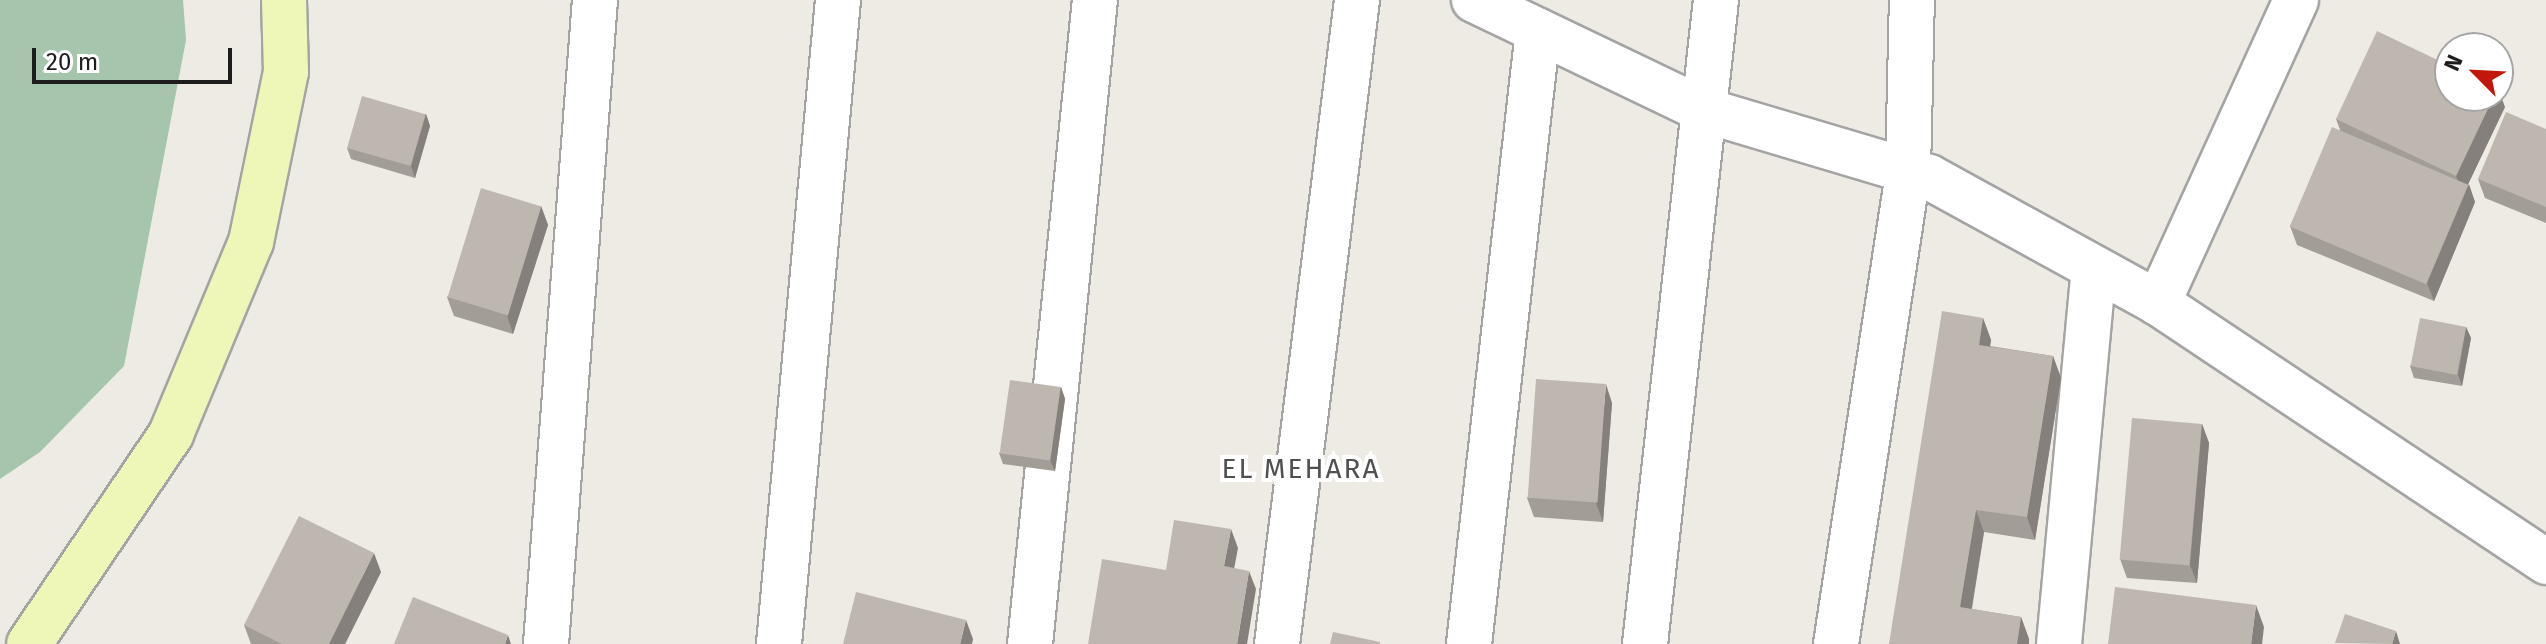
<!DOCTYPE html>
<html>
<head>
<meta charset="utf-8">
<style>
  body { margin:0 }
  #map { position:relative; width:2546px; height:644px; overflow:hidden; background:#edebe3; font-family:"Fira Sans",sans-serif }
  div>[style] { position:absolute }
  .cemetery>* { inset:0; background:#a5c5ac }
  .roads { filter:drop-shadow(2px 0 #a4a4a4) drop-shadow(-2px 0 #a4a4a4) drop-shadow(0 2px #a4a4a4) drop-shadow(0 -2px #a4a4a4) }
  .minor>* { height:44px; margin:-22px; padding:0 22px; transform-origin:22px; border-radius:22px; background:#fff }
  .secondary>* { height:44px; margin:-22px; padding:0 22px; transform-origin:22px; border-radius:22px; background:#eef6b8 }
  .wall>* { inset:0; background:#a39d97 }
  .shaded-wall>* { inset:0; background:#85807b }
  .building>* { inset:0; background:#beb7b0; transform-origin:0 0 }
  span { translate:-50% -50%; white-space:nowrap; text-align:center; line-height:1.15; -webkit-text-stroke:8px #fff; paint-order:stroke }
  .quarter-label { font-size:28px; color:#505050; letter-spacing:2px }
  .north { position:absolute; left:2434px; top:32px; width:80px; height:80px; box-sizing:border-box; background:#fff; border:2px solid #a5a5a5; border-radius:50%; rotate:294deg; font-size:22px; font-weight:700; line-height:32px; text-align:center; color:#1d1d1d }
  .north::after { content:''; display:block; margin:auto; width:28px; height:36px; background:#c0180a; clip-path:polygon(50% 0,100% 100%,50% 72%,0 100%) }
  .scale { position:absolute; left:32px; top:48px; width:200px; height:36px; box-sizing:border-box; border:4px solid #1d1d1d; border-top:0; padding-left:10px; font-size:24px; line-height:28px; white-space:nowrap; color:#1d1d1d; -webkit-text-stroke:6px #fff; paint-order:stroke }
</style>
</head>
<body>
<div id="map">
  <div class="cemetery">
    <div style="clip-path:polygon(0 0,183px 0,186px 40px,124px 366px,40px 452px,0 479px)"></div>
  </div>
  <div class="roads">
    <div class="minor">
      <div style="left:1474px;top:0;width:255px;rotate:25.6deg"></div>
      <div style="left:1704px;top:110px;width:235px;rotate:16.6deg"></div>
      <div style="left:1929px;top:177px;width:261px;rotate:28.8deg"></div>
      <div style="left:2158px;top:303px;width:467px;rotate:33.7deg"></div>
      <div style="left:2158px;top:303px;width:333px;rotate:-65.5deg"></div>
      <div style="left:546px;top:644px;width:646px;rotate:-85.65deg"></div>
      <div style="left:779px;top:644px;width:647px;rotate:-84.77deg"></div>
      <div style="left:1030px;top:644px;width:647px;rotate:-84.24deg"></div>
      <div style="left:1277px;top:644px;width:649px;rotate:-82.92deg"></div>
      <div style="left:1469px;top:644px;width:617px;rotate:-83.58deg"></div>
      <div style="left:1645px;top:644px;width:648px;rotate:-83.71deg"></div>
      <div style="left:1836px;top:644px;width:478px;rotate:-81.3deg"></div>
      <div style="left:1908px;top:171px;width:171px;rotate:-88.7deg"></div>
      <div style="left:2059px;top:644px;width:377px;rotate:-84.7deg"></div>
    </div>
    <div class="secondary">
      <div style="left:29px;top:644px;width:254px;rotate:-55.9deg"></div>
      <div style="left:171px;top:434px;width:208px;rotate:-67.4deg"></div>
      <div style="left:251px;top:242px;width:174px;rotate:-78.4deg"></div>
      <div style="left:286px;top:72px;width:72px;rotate:-91.6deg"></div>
    </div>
  </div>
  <div class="wall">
    <div style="clip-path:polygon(2505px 107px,2468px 184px,2475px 202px,2434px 301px,2297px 245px,2290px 226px,2340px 130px,2336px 119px)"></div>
    <div style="clip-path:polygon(426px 114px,430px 126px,415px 178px,351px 159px,347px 148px)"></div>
    <div style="clip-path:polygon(2546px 129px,2546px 223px,2485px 198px,2478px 179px)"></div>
    <div style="clip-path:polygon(541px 206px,548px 225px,513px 334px,454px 316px,447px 297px)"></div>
    <div style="clip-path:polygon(1983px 318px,1991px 340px,1990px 346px,2053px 356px,2061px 378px,2035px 540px,1984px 532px,1972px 609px,2021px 617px,2029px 639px,2029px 644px,1889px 644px)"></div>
    <div style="clip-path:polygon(2466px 327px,2471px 338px,2462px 386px,2414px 378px,2410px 366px)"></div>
    <div style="clip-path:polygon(1061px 387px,1065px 399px,1055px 471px,1003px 464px,999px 453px)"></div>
    <div style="clip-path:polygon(1612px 403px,1603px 522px,1534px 517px,1527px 498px)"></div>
    <div style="clip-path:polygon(2202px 424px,2209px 443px,2197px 583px,2127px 578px,2120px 559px)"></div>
    <div style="clip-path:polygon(381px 572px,345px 644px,251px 644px,244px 625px)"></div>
  </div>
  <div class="shaded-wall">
    <div style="clip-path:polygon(2498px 88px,2505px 107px,2463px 195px,2456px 176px,2494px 96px,2498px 96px)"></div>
    <div style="clip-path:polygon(426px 114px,430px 126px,415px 178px,411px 166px)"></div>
    <div style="clip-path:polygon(2469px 184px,2475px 202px,2434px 301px,2427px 283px)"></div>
    <div style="clip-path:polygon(541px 206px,548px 225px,513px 334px,507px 315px)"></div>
    <div style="clip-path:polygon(1983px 318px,1991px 340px,1987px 367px,1979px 345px)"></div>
    <div style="clip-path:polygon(2466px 327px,2471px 338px,2462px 386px,2458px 375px)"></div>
    <div style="clip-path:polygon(2053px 356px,2061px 378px,2035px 540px,2027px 517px)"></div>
    <div style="clip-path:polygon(1606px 384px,1612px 403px,1603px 522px,1596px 503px)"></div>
    <div style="clip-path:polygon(1061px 387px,1065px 399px,1055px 471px,1050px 460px)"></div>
    <div style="clip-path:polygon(2202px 424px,2209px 443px,2197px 583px,2190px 565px)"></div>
    <div style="clip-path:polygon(1976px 510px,1984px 532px,1968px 630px,1960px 607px)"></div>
    <div style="clip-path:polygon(1231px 529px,1238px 548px,1231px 585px,1224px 566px)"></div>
    <div style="clip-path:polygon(374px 553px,381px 572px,345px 644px,329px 644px)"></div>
    <div style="clip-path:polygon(1249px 571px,1256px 589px,1247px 644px,1237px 644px)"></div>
    <div style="clip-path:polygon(2256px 605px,2264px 627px,2262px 644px,2251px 644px)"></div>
    <div style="clip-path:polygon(2021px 617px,2029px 639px,2029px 644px,2017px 644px)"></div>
    <div style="clip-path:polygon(966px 620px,973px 639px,972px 644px,960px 644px)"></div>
    <div style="clip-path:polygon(2396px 631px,2400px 644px,2392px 644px)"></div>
    <div style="clip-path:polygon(508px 635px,511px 644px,505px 644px)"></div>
  </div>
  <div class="building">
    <div style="clip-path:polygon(2377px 31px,2450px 66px,2450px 96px,2494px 96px,2456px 176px,2336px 119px)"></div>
    <div style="left:362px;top:96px;width:66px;height:54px;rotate:16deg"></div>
    <div style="clip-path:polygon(2506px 112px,2546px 129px,2546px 207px,2478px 179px)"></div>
    <div style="left:2332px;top:127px;width:148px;height:108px;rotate:23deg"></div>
    <div style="left:481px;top:188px;width:63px;height:114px;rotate:17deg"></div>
    <div style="clip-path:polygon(1942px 311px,1983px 318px,1979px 345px,2053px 356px,2027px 517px,1976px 510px,1960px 607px,2021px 617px,2017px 644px,1889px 644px)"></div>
    <div style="left:2420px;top:318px;width:47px;height:49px;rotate:11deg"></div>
    <div style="left:1536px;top:379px;width:70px;height:119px;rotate:4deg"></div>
    <div style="left:1010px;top:380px;width:51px;height:74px;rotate:8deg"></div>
    <div style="left:2132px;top:418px;width:70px;height:142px;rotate:5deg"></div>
    <div style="clip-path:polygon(299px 516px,374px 553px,329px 644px,282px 644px,244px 625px)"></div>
    <div style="clip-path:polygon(1174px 520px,1231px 529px,1224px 566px,1249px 571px,1237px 644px,1088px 644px,1102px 559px,1166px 570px)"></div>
    <div style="clip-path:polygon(2115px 587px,2256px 605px,2251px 644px,2108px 644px)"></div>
    <div style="clip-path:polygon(856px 592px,966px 620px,960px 644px,843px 644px)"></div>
    <div style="clip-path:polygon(413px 597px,508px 635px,505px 644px,394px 644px)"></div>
    <div style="clip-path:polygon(2345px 614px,2396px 631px,2392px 644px,2335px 643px)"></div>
    <div style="clip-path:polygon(1333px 632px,1380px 642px,1380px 644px,1330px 644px)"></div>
  </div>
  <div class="quarter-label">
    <span style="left:1301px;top:469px">EL MEHARA</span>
  </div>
  <div class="north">N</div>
  <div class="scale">20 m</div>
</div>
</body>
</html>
